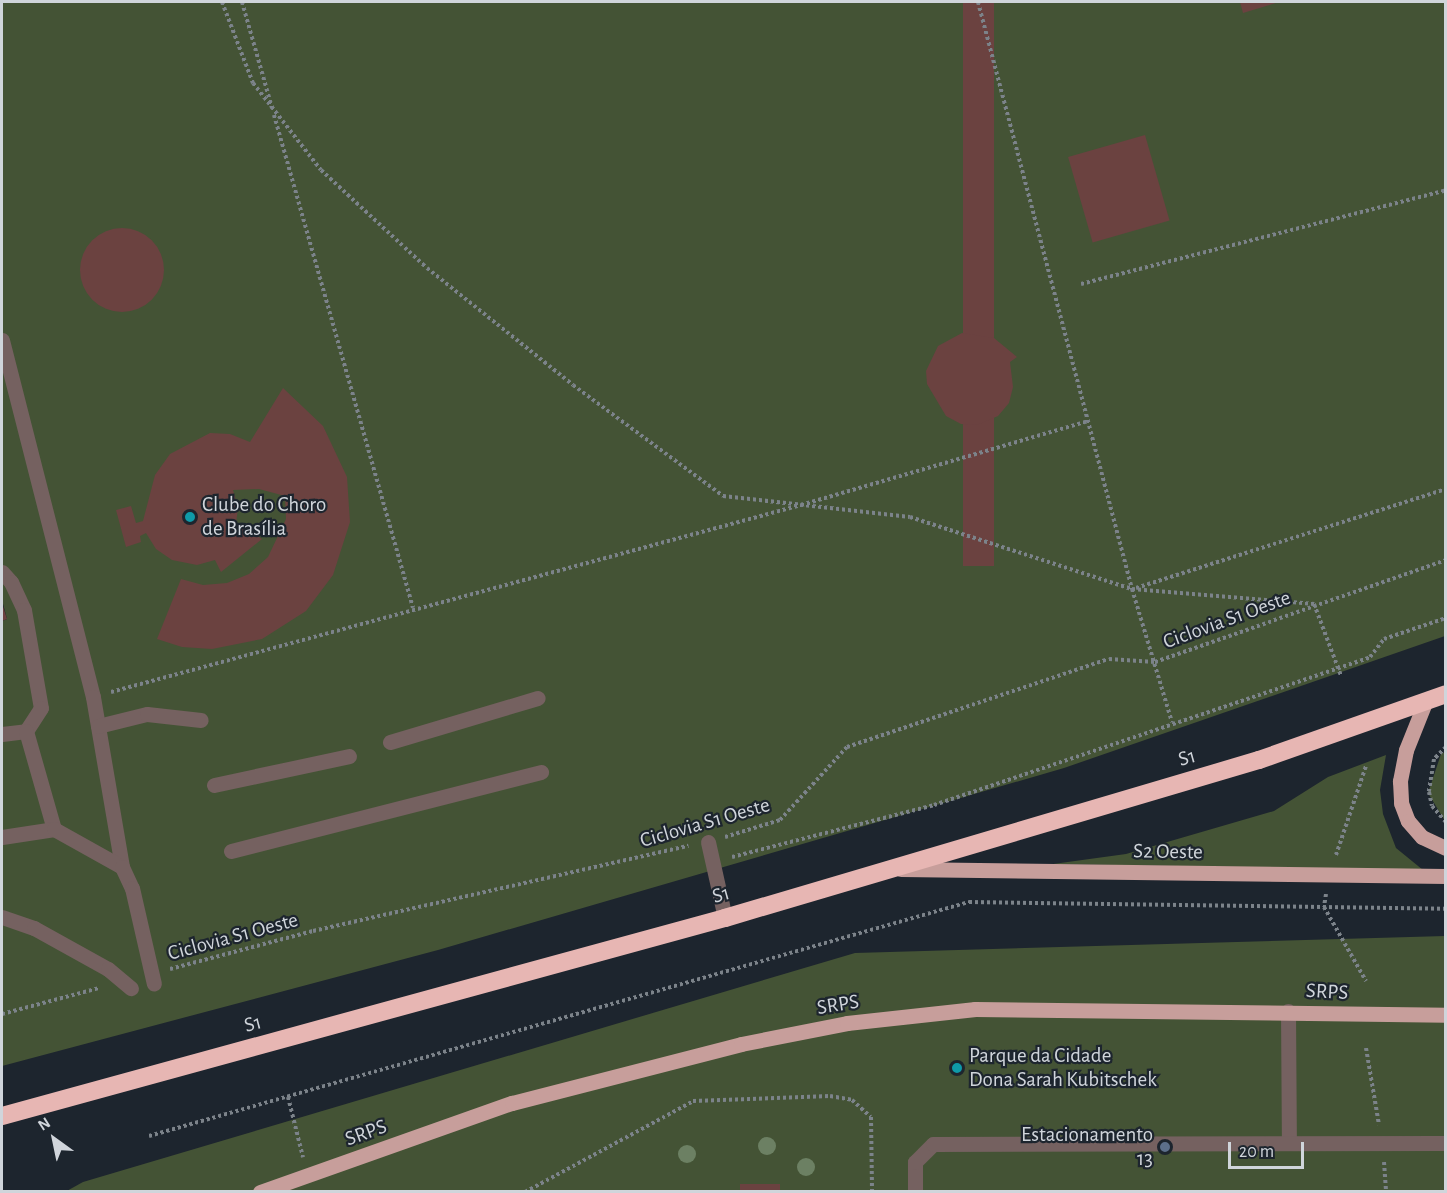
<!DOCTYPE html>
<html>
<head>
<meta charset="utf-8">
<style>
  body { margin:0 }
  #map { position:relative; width:1447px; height:1193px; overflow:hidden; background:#1d252e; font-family:"Alegreya Sans",sans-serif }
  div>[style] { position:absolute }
  .green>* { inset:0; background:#445335 }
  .building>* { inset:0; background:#6b4240; transform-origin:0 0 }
  .round { border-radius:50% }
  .path>* { height:4px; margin-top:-2px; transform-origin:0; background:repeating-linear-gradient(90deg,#7c838a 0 3px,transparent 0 6px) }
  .minor>* { height:15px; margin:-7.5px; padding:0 7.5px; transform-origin:7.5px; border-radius:7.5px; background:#756160 }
  .major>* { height:15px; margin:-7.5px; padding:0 7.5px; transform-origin:7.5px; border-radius:7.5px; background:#c79e9b }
  .highway>* { height:18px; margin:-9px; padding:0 9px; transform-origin:9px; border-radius:9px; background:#e7b6b3 }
  .trees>* { width:18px; height:18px; margin:-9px; border-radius:50%; background:#6c8063 }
  .dots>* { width:16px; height:16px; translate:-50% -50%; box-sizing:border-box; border:3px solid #1d252e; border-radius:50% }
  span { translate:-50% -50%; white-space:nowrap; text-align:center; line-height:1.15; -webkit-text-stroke:4.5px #1d252e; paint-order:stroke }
  .poi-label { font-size:21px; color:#d0d5db }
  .left { translate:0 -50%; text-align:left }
  .right { translate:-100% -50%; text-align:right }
  .street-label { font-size:21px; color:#d0d5db }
  .frame { position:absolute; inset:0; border:3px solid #d0d5db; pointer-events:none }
  .north { position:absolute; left:24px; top:1109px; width:60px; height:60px; -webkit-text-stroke:4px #1d252e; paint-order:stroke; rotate:327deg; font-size:16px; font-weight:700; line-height:24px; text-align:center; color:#d0d5db }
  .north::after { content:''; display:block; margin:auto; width:21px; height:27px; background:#d0d5db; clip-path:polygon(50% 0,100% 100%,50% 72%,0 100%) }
  .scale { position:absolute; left:1228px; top:1142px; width:76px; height:27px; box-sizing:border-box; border:3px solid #d0d5db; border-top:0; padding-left:8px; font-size:18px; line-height:21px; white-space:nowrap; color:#d0d5db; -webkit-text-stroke:4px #1d252e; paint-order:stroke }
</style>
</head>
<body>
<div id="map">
  <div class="green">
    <div style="clip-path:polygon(2px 2px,1445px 2px,1445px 636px,1064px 768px,438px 950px,2px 1066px,2px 621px,7px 619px,2px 600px)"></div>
    <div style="clip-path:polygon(1445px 752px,1446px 752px,1445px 821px,1428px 793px,1441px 754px)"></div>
    <div style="clip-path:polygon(1386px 755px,1380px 790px,1383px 814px,1396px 848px,1423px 870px,1053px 864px,1126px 854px,1274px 811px,1328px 777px)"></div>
    <div style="clip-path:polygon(1445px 936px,1445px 1191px,65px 1192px,83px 1182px,855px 953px)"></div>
  </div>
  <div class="building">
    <div style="left:963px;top:2px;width:31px;height:564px"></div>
    <div style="clip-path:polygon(1240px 2px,1279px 2px,1243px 13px)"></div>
    <div style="left:1145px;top:135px;width:89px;height:80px;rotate:74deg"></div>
    <div class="round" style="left:80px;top:228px;width:84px;height:84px"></div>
    <div style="clip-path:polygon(962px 333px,994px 338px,1017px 357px,1010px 362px,1013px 387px,1009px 403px,998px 416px,977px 425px,961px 424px,946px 416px,927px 384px,926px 371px,938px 346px)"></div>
    <div style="clip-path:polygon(283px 388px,323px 426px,347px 477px,350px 522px,333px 575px,306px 611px,262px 639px,212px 649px,182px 647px,157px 639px,181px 579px,203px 585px,227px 583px,249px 574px,268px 557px,286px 519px,285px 496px,259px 489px,233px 490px,238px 508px,236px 523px,262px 539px,221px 572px,215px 560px,197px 565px,172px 560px,156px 549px,146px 533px,140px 536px,141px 542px,126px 547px,116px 510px,131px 506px,136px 523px,143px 521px,155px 475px,170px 454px,210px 433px,230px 434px,250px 442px)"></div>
    <div style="clip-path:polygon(2px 603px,7px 619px,2px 621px)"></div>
    <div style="left:740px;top:1184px;width:40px;height:8px"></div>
  </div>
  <div class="path">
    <div style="left:222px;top:2px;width:87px;rotate:69.1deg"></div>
    <div style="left:253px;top:83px;width:110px;rotate:52deg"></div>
    <div style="left:321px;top:170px;width:144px;rotate:42.8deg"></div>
    <div style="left:427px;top:268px;width:187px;rotate:38.7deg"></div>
    <div style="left:573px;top:385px;width:187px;rotate:36.5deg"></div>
    <div style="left:723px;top:496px;width:188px;rotate:6.4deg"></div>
    <div style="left:910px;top:517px;width:233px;rotate:18deg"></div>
    <div style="left:1132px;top:589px;width:183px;rotate:4.7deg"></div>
    <div style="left:1314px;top:604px;width:77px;rotate:69.4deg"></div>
    <div style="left:242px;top:2px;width:110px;rotate:74.2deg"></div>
    <div style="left:978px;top:2px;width:607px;rotate:75.3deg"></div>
    <div style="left:1132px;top:589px;width:139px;rotate:73.3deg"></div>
    <div style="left:274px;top:115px;width:512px;rotate:74.25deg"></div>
    <div style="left:1081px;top:284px;width:377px;rotate:-14.4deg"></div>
    <div style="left:1136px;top:588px;width:325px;rotate:-17.7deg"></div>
    <div style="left:111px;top:692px;width:715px;rotate:-15.16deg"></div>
    <div style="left:801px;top:505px;width:299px;rotate:-16.3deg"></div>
    <div style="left:1446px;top:747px;width:17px;rotate:135deg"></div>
    <div style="left:1434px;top:759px;width:33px;rotate:99deg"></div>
    <div style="left:1429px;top:792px;width:14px;rotate:78deg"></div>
    <div style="left:1432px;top:806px;width:21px;rotate:49deg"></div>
    <div style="left:725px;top:837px;width:58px;rotate:-17.2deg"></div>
    <div style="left:780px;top:820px;width:99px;rotate:-47.5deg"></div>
    <div style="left:847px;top:747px;width:276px;rotate:-18.6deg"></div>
    <div style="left:1109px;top:659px;width:46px;rotate:3.7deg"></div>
    <div style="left:1155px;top:662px;width:308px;rotate:-19.3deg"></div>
    <div style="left:1336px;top:855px;width:94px;rotate:-71.4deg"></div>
    <div style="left:732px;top:857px;width:209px;rotate:-14.4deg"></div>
    <div style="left:934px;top:805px;width:460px;rotate:-18.7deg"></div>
    <div style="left:1370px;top:657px;width:23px;rotate:-52deg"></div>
    <div style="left:1384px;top:639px;width:65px;rotate:-18.7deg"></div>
    <div style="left:1326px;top:894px;width:13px;rotate:99deg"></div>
    <div style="left:1324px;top:907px;width:85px;rotate:60.4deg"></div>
    <div style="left:170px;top:969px;width:148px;rotate:-14.9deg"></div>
    <div style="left:313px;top:931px;width:385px;rotate:-12.8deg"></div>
    <div style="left:2px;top:1014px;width:100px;rotate:-15deg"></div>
    <div style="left:1366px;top:1048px;width:78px;rotate:80.4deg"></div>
    <div style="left:288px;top:1097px;width:62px;rotate:76deg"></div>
    <div style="left:149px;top:1136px;width:853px;rotate:-15.93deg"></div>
    <div style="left:969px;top:902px;width:477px;rotate:0.8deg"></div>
    <div style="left:1384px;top:1162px;width:30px;rotate:86deg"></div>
    <div style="left:447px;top:1192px;width:1px"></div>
    <div style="left:525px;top:1192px;width:191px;rotate:-28.4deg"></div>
    <div style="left:693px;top:1101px;width:137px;rotate:-2.1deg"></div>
    <div style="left:830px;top:1096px;width:22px;rotate:10deg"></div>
    <div style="left:852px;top:1100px;width:25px;rotate:42deg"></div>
    <div style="left:871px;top:1117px;width:75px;rotate:89.2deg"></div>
  </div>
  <div class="minor">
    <div style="left:2px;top:340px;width:368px;rotate:75.7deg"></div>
    <div style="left:93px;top:697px;width:172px;rotate:80.3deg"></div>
    <div style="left:2px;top:572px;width:13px;rotate:48deg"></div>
    <div style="left:11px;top:582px;width:31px;rotate:65deg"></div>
    <div style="left:24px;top:610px;width:99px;rotate:80.2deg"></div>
    <div style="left:41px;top:708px;width:27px;rotate:123deg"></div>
    <div style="left:98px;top:726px;width:50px;rotate:-13.8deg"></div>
    <div style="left:147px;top:714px;width:54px;rotate:6.3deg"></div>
    <div style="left:2px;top:734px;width:24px;rotate:-7deg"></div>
    <div style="left:26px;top:731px;width:102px;rotate:74.1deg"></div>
    <div style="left:390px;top:742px;width:154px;rotate:-16.6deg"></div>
    <div style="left:214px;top:785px;width:138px;rotate:-12.1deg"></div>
    <div style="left:2px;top:837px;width:53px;rotate:-8.7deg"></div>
    <div style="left:54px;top:829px;width:78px;rotate:29.2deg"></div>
    <div style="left:122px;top:867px;width:23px;rotate:65deg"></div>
    <div style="left:132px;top:888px;width:98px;rotate:77.1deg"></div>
    <div style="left:708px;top:842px;width:78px;rotate:77.4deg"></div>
    <div style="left:231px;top:851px;width:320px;rotate:-14.3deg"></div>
    <div style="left:2px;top:917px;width:34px;rotate:19deg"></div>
    <div style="left:34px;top:928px;width:85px;rotate:29deg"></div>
    <div style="left:108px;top:969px;width:30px;rotate:40deg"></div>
    <div style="left:1288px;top:1011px;width:131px;rotate:89.6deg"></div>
    <div style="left:915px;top:1192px;width:30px;rotate:-90deg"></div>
    <div style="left:915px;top:1162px;width:25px;rotate:-45deg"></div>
    <div style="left:933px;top:1144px;width:513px;rotate:-0.11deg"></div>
  </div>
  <div class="major">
    <div style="left:1426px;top:700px;width:54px;rotate:111.8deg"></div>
    <div style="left:1406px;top:750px;width:32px;rotate:101deg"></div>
    <div style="left:1400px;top:781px;width:22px;rotate:87deg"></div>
    <div style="left:1401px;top:803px;width:19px;rotate:69deg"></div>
    <div style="left:1408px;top:821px;width:21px;rotate:49deg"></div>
    <div style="left:1422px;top:837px;width:26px;rotate:25deg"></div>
    <div style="left:901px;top:869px;width:545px;rotate:0.74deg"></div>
    <div style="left:260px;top:1192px;width:267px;rotate:-19.5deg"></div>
    <div style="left:512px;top:1103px;width:236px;rotate:-14.4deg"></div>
    <div style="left:741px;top:1044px;width:108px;rotate:-11.2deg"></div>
    <div style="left:847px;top:1023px;width:129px;rotate:-6.2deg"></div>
    <div style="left:975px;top:1009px;width:471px;rotate:0.7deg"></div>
  </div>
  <div class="highway">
    <div style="left:2px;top:1116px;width:750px;rotate:-15.32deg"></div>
    <div style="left:725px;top:918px;width:557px;rotate:-16.48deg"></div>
    <div style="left:1259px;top:760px;width:198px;rotate:-19.4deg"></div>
  </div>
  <div class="trees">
    <div style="left:767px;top:1146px"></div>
    <div style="left:687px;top:1154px"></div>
    <div style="left:806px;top:1167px"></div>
  </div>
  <div class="dots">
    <div style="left:190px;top:517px;background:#0f9aa8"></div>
    <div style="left:957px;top:1068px;background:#0f9aa8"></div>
    <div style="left:1165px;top:1147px;background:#5c6f8a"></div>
  </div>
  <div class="poi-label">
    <span class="left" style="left:202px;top:517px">Clube do Choro<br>de Brasília</span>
    <span class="left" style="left:969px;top:1068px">Parque da Cidade<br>Dona Sarah Kubitschek</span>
    <span class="right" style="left:1153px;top:1147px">Estacionamento<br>13</span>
  </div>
  <div class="street-label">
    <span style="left:1227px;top:620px;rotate:-20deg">Ciclovia S1 Oeste</span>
    <span style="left:1187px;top:758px;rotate:-16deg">S1</span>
    <span style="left:705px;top:823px;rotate:-16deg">Ciclovia S1 Oeste</span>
    <span style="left:1168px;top:852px;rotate:1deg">S2 Oeste</span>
    <span style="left:721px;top:895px;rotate:-16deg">S1</span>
    <span style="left:233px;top:937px;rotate:-15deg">Ciclovia S1 Oeste</span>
    <span style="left:1327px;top:992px;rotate:3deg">SRPS</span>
    <span style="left:838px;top:1005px;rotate:-9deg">SRPS</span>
    <span style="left:253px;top:1024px;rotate:-15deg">S1</span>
    <span style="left:366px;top:1133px;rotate:-20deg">SRPS</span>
  </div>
  <div class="frame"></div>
  <div class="north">N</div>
  <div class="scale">20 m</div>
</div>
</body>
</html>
